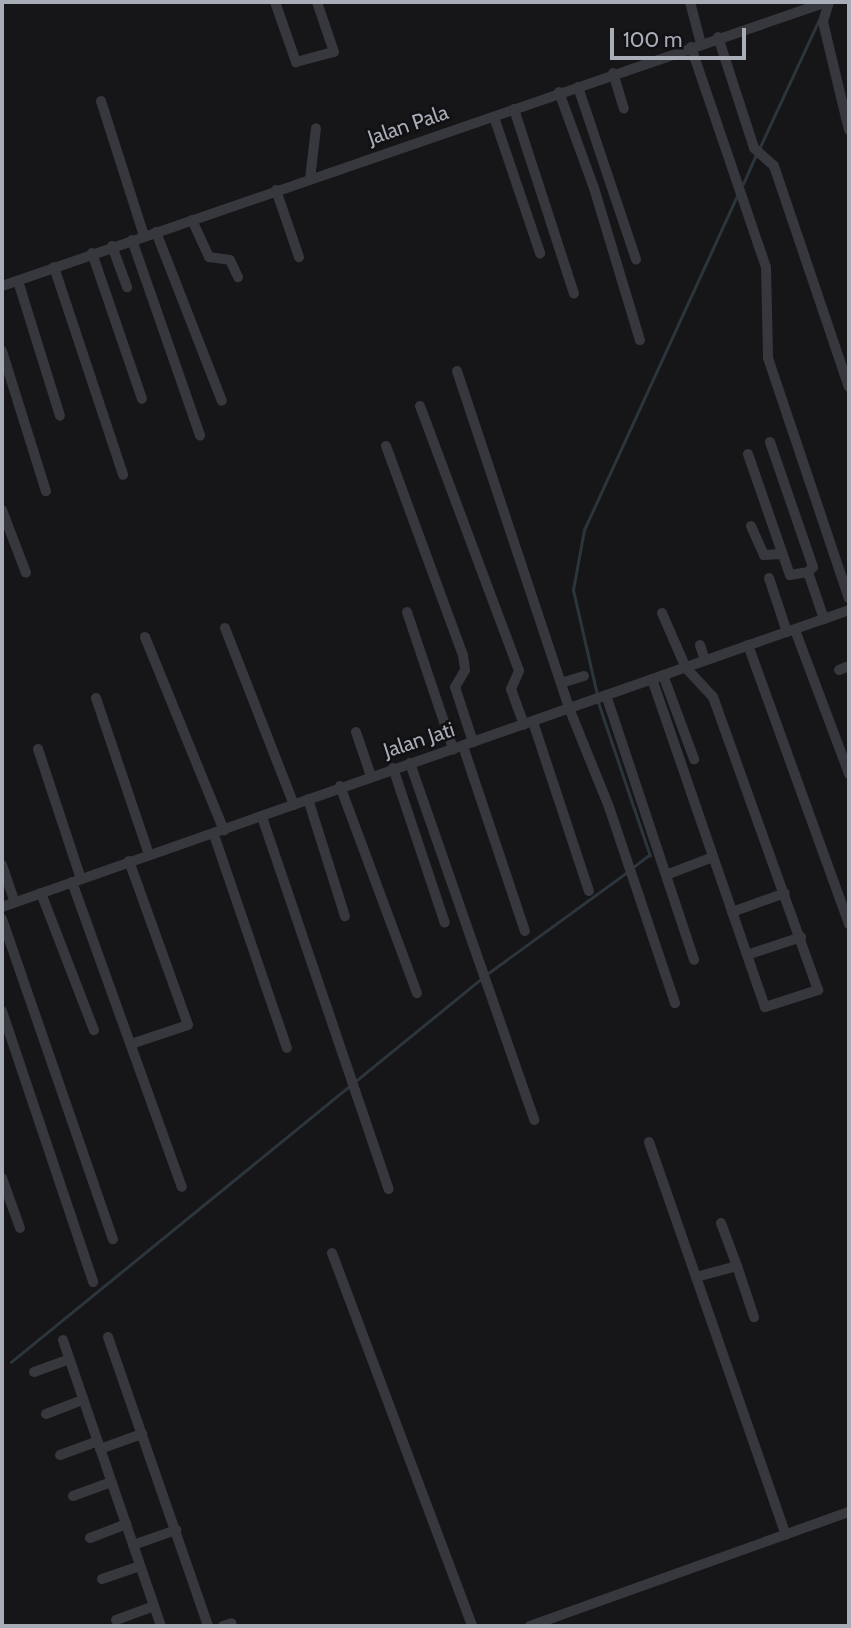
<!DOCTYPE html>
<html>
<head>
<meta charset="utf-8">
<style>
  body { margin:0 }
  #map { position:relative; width:851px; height:1628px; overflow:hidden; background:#161618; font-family:Cabin,sans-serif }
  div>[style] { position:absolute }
  .stream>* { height:2.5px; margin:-1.25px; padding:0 1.25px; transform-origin:1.25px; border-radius:1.25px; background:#2c353c }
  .street>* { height:10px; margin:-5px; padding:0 5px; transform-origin:5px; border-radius:5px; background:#37383d }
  span { translate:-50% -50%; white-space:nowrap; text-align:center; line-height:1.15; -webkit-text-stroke:5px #111113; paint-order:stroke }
  .street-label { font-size:21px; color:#a8adb8 }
  .frame { position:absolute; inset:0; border:4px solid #a8adb8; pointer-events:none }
  .scale { position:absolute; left:610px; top:28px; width:136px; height:32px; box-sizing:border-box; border:4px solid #a8adb8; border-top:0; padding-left:9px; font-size:21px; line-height:24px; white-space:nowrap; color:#a8adb8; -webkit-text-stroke:5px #111113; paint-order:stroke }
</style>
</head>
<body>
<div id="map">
  <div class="stream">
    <div style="left:759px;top:149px;width:140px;rotate:-65.1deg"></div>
    <div style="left:743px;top:184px;width:32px;rotate:-66deg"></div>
    <div style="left:597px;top:695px;width:108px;rotate:-102.9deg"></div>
    <div style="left:573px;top:590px;width:61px;rotate:-79.6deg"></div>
    <div style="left:584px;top:530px;width:367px;rotate:-65.4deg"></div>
    <div style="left:598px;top:701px;width:163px;rotate:71.3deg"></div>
    <div style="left:650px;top:855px;width:20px;rotate:143deg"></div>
    <div style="left:487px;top:974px;width:172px;rotate:-36deg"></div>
    <div style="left:357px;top:1080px;width:161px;rotate:-39.2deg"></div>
    <div style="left:11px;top:1362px;width:436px;rotate:-39.2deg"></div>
  </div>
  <div class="street">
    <div style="left:275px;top:2px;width:64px;rotate:70.7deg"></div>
    <div style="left:296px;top:62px;width:39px;rotate:-15deg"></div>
    <div style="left:334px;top:52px;width:53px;rotate:-108.8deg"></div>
    <div style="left:690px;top:2px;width:43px;rotate:75.3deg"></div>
    <div style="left:829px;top:2px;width:21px;rotate:107deg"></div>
    <div style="left:823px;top:22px;width:111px;rotate:76.5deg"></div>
    <div style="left:718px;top:37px;width:117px;rotate:72deg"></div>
    <div style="left:754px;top:148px;width:27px;rotate:42deg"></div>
    <div style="left:774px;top:166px;width:233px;rotate:71.3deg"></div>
    <div style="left:691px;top:47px;width:232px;rotate:71.2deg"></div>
    <div style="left:766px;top:267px;width:91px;rotate:88.7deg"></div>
    <div style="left:768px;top:358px;width:253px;rotate:71.4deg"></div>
    <div style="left:613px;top:73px;width:37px;rotate:73deg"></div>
    <div style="left:578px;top:87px;width:182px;rotate:71.4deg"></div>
    <div style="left:559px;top:92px;width:102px;rotate:70deg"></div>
    <div style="left:594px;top:188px;width:159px;rotate:73.2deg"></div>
    <div style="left:101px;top:101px;width:142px;rotate:72.3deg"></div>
    <div style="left:514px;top:109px;width:194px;rotate:72deg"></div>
    <div style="left:494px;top:117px;width:144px;rotate:71.3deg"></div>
    <div style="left:310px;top:179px;width:51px;rotate:-83.3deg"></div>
    <div style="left:276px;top:190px;width:71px;rotate:71.1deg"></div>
    <div style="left:192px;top:220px;width:41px;rotate:65.3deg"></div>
    <div style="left:209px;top:257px;width:21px;rotate:8deg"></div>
    <div style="left:230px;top:260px;width:19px;rotate:65deg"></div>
    <div style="left:156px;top:232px;width:181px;rotate:68.7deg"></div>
    <div style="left:132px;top:240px;width:207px;rotate:70.8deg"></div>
    <div style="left:112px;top:246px;width:44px;rotate:69.9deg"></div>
    <div style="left:92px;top:253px;width:154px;rotate:71.1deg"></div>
    <div style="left:54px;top:267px;width:219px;rotate:71.6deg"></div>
    <div style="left:18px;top:281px;width:141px;rotate:72.7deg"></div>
    <div style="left:2px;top:286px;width:873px;rotate:-19deg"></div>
    <div style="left:2px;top:351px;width:147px;rotate:72.6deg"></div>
    <div style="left:457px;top:371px;width:355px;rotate:71.6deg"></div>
    <div style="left:569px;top:708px;width:107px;rotate:68deg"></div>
    <div style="left:609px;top:807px;width:207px;rotate:71.4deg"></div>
    <div style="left:420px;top:406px;width:283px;rotate:69.5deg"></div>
    <div style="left:519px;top:671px;width:20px;rotate:114deg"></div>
    <div style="left:511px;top:689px;width:38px;rotate:70deg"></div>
    <div style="left:770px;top:442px;width:132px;rotate:71deg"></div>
    <div style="left:813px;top:567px;width:7px;rotate:135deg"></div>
    <div style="left:386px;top:446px;width:223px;rotate:69.8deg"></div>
    <div style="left:463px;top:655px;width:15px;rotate:82deg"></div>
    <div style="left:465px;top:670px;width:20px;rotate:120deg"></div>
    <div style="left:455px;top:687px;width:58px;rotate:71.9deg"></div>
    <div style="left:748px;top:454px;width:128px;rotate:70.9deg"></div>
    <div style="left:790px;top:575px;width:18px;rotate:-9deg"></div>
    <div style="left:808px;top:572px;width:50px;rotate:71.2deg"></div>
    <div style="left:2px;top:510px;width:67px;rotate:69.1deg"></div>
    <div style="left:751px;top:526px;width:32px;rotate:66deg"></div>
    <div style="left:764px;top:555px;width:17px;rotate:-3deg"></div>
    <div style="left:769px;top:578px;width:57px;rotate:71.6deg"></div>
    <div style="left:407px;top:612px;width:145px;rotate:71.4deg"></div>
    <div style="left:225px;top:628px;width:190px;rotate:68.7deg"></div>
    <div style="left:795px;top:630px;width:154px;rotate:69.4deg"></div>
    <div style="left:145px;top:637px;width:209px;rotate:67.8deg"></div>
    <div style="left:700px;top:645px;width:16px;rotate:72deg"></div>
    <div style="left:748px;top:645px;width:297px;rotate:70.1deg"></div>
    <div style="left:839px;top:670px;width:11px;rotate:-22deg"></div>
    <div style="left:663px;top:675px;width:90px;rotate:69.7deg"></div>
    <div style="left:652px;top:679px;width:347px;rotate:71deg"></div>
    <div style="left:765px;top:1007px;width:56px;rotate:-17.8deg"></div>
    <div style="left:818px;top:990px;width:311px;rotate:-109.7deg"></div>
    <div style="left:713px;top:697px;width:40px;rotate:-133deg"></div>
    <div style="left:686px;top:668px;width:60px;rotate:-113.6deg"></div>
    <div style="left:561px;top:683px;width:24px;rotate:-17deg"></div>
    <div style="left:606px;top:695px;width:279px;rotate:71.6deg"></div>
    <div style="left:96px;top:698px;width:166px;rotate:71.3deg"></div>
    <div style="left:533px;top:722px;width:178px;rotate:71.7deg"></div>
    <div style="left:356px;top:732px;width:46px;rotate:71.2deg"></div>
    <div style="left:463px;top:746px;width:195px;rotate:71.5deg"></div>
    <div style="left:38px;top:749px;width:137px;rotate:71.7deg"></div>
    <div style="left:410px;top:763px;width:378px;rotate:70.8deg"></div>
    <div style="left:393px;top:768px;width:163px;rotate:71.5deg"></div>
    <div style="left:340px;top:786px;width:221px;rotate:69.6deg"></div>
    <div style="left:308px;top:799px;width:123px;rotate:72.5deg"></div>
    <div style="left:262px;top:817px;width:393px;rotate:71.2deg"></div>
    <div style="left:214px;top:835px;width:225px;rotate:71.1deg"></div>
    <div style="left:129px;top:861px;width:174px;rotate:70.2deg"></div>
    <div style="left:188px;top:1025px;width:60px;rotate:161.6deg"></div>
    <div style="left:2px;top:865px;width:39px;rotate:71deg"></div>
    <div style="left:666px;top:875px;width:50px;rotate:-21deg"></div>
    <div style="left:72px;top:882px;width:324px;rotate:70.2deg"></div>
    <div style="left:41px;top:893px;width:147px;rotate:68.9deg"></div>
    <div style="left:2px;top:907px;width:898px;rotate:-19.32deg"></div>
    <div style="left:732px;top:912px;width:56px;rotate:-19.7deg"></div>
    <div style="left:2px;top:919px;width:339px;rotate:70.9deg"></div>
    <div style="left:747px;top:955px;width:57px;rotate:-18.4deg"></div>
    <div style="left:2px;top:1011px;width:286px;rotate:71.4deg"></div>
    <div style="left:649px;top:1142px;width:416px;rotate:70.8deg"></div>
    <div style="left:2px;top:1178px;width:53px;rotate:70.2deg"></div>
    <div style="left:721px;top:1223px;width:46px;rotate:69.6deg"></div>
    <div style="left:332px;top:1253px;width:398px;rotate:69.4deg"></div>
    <div style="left:696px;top:1277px;width:42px;rotate:-15deg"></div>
    <div style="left:737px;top:1266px;width:54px;rotate:71.6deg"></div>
    <div style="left:108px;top:1337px;width:306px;rotate:70.9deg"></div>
    <div style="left:63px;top:1340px;width:302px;rotate:71.1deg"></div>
    <div style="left:34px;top:1372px;width:37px;rotate:-20deg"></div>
    <div style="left:46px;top:1414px;width:40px;rotate:-21deg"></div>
    <div style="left:100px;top:1449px;width:45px;rotate:-19.7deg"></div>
    <div style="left:60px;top:1455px;width:40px;rotate:-20.2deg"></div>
    <div style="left:73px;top:1496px;width:40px;rotate:-20.2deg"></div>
    <div style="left:90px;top:1538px;width:39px;rotate:-21deg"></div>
    <div style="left:133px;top:1545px;width:46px;rotate:-19.2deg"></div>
    <div style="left:102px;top:1579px;width:40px;rotate:-18.9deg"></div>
    <div style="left:116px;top:1620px;width:40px;rotate:-20.2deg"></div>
    <div style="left:223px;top:1626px;width:9px;rotate:-18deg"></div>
    <div style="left:530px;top:1626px;width:339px;rotate:-19.7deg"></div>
  </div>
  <div class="street-label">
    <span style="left:408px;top:125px;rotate:-19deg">Jalan Pala</span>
    <span style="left:419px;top:740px;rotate:-18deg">Jalan Jati</span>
  </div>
  <div class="frame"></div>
  <div class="scale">100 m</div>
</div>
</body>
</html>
